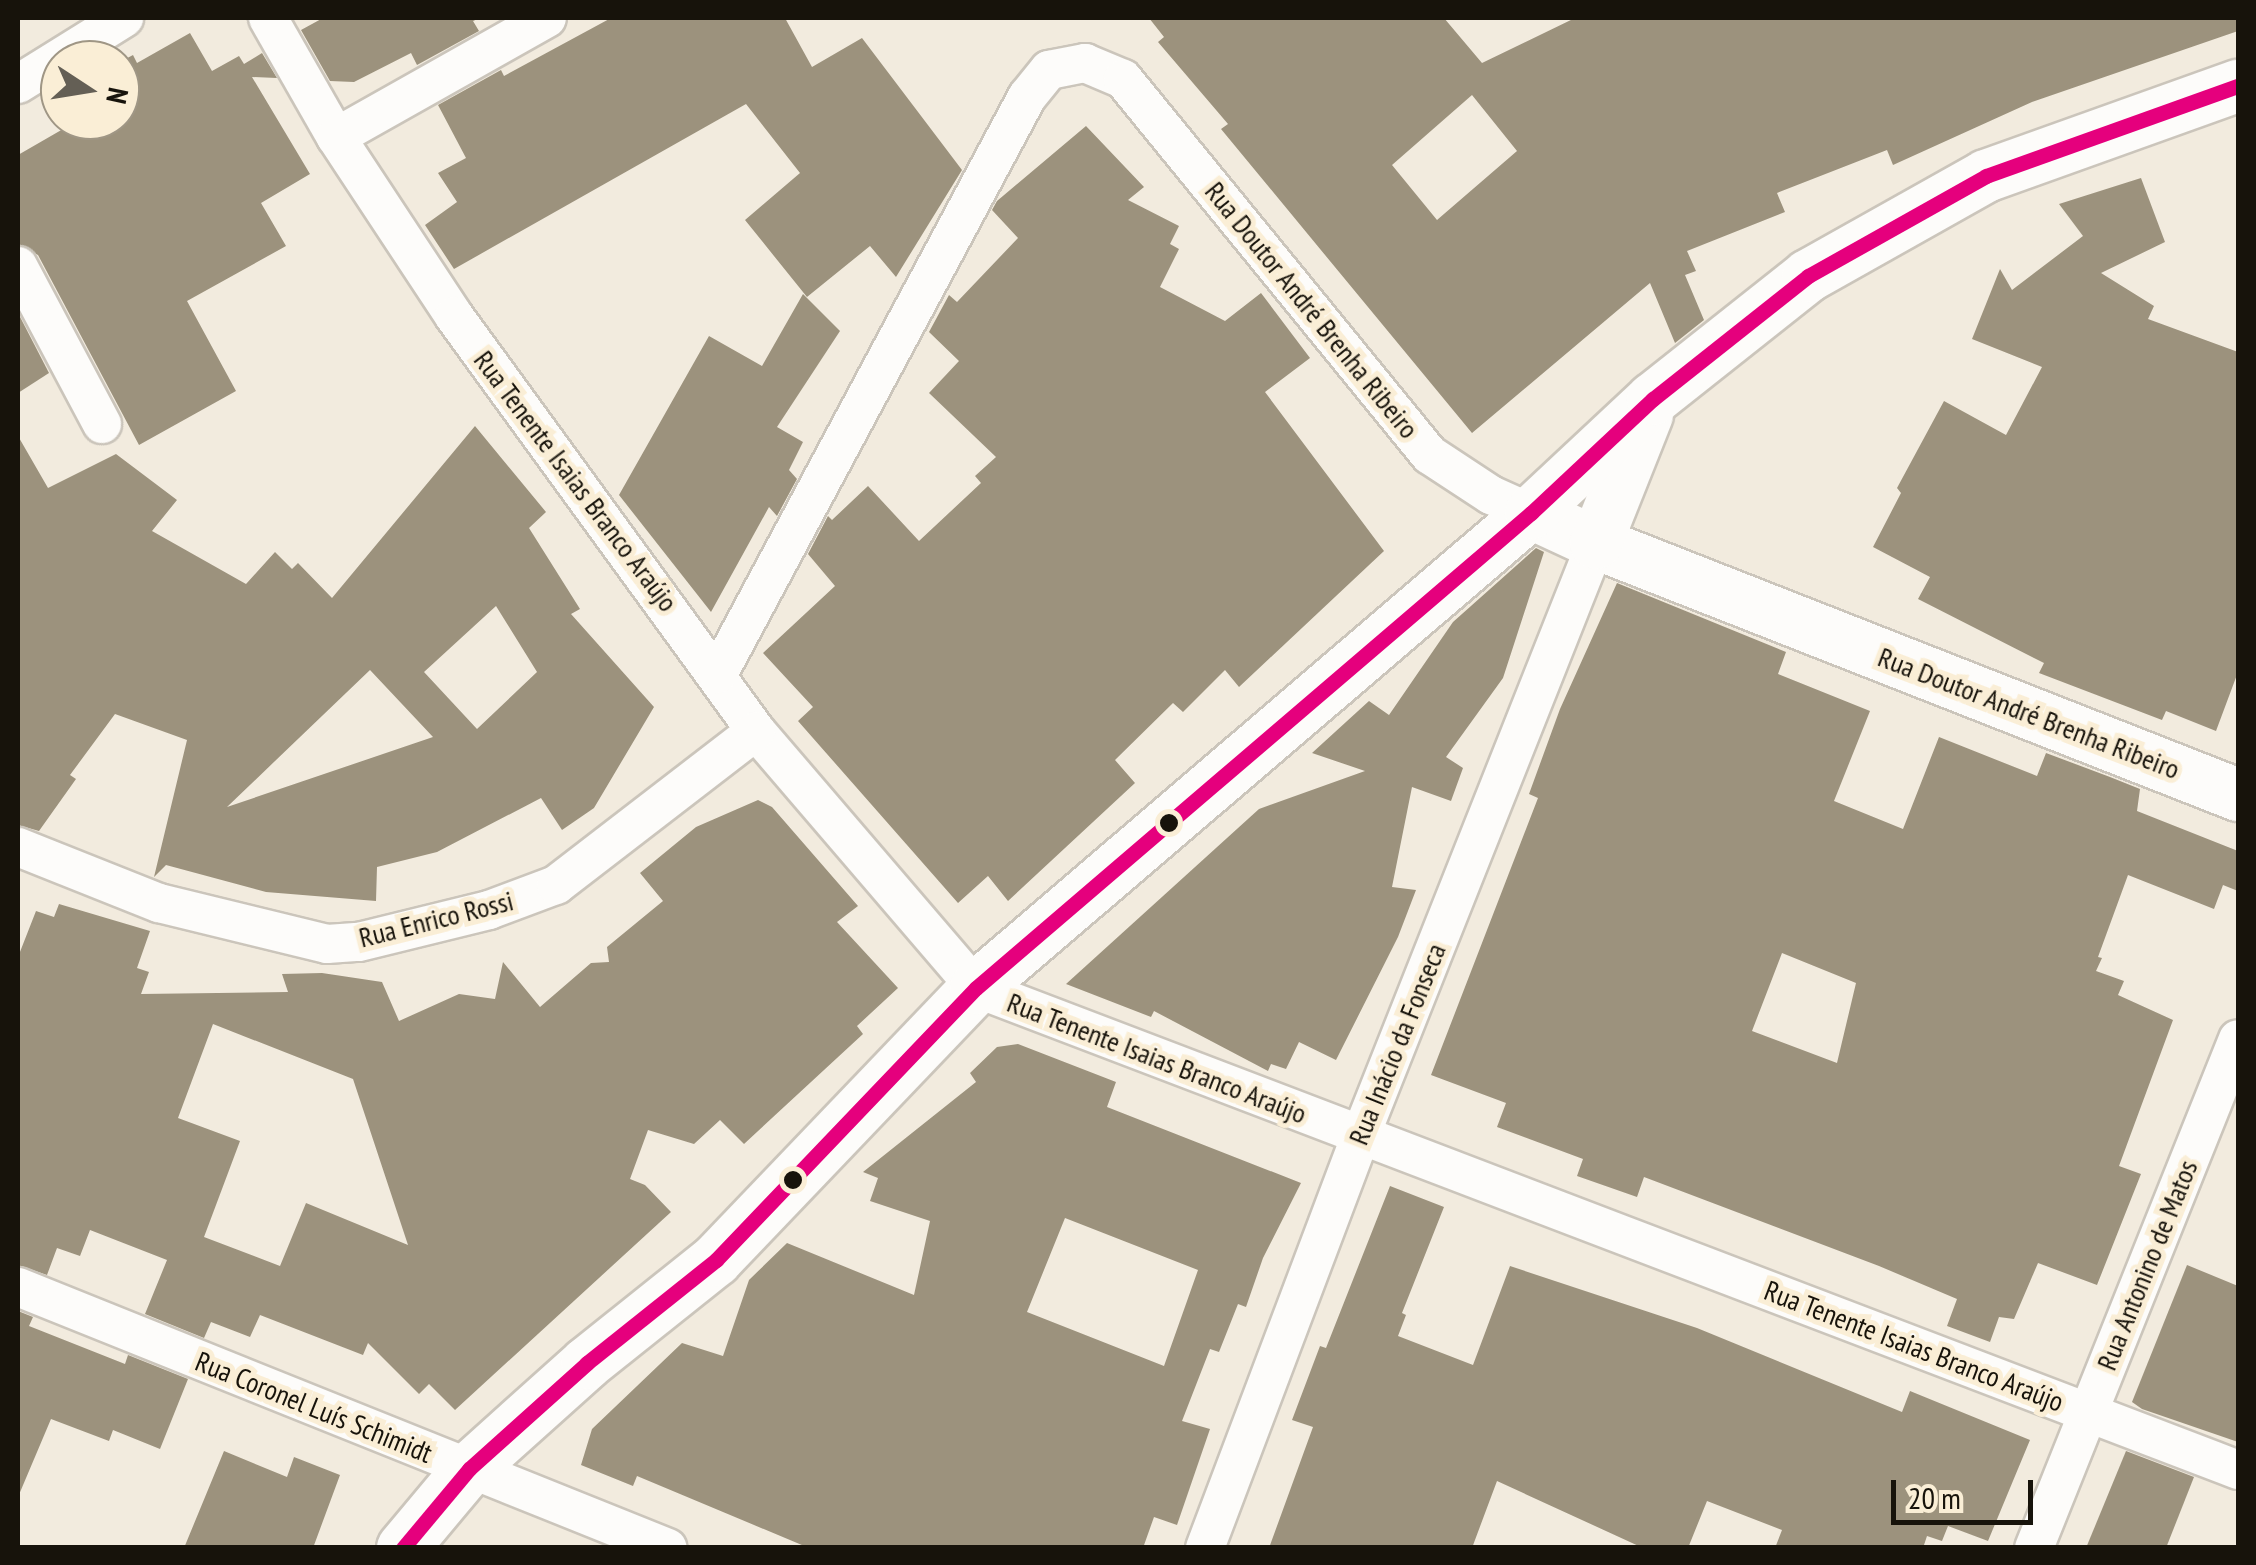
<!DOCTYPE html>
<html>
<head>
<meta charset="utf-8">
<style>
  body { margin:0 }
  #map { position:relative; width:2256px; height:1565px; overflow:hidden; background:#f2ebde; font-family:"PT Sans Narrow",sans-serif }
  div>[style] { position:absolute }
  .building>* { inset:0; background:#9c927d }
  .roads { filter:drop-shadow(2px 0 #cbc5bb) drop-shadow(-2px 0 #cbc5bb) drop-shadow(0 2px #cbc5bb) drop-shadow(0 -2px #cbc5bb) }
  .street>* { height:38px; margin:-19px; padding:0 19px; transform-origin:19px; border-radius:19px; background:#fdfcfa }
  .secondary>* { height:52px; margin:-26px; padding:0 26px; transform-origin:26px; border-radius:26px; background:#fdfcfa }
  .bus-1>* { height:15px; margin:-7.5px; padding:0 7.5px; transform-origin:7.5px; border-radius:7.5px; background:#e5007d }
  .dots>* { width:28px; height:28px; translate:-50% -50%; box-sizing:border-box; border:5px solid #faeed6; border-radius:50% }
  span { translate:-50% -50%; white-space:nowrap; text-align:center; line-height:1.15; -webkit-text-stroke:10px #faeed6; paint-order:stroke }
  .street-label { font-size:28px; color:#17130b }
  .frame { position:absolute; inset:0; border:20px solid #17130b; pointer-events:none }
  .north { position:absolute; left:40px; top:40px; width:100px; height:100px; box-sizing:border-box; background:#faeed6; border:2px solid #9f9685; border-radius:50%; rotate:102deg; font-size:28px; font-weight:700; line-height:40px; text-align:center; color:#17130b }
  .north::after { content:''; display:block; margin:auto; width:35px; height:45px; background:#645f55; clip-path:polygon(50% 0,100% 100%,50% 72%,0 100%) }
  .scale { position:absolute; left:1891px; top:1480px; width:142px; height:45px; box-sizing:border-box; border:5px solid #17130b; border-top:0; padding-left:12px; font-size:30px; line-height:35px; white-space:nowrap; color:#17130b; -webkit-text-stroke:8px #faeed6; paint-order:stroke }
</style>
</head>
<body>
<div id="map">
  <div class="building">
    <div style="clip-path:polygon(323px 18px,480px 18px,473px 21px,479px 31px,417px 65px,411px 53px,354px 82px,330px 81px,301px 30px)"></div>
    <div style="clip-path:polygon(611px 18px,785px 18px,812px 67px,862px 38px,962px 170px,896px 277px,870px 246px,807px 297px,745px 220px,800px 173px,746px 104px,454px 269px,425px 225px,457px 202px,438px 173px,466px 158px,438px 105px,501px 70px,504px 76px)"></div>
    <div style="clip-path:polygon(evenodd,1149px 18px,1444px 18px,1482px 63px,1575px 18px,2238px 18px,2238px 31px,2032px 102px,1893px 165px,1887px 150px,1777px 193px,1785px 212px,1687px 251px,1696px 271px,1685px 275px,1704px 320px,1675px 343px,1650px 283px,1472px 433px,1221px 129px,1228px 124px,1158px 42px,1164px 37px,1149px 18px,1472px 95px,1517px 151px,1437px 220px,1392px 165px,1472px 95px)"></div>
    <div style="clip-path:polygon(190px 33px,212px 71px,239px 56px,244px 64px,262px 53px,277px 78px,252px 77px,310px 174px,261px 203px,286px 246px,187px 301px,236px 391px,139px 445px,38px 255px,18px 244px,18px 155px,70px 125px,67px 120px,120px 120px,120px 62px,133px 55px,137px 63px)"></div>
    <div style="clip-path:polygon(1086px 126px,1144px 187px,1128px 200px,1179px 226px,1170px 244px,1179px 249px,1160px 287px,1225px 321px,1261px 293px,1310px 358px,1265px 392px,1384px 551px,1239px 687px,1225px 670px,1183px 712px,1173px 703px,1115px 760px,1135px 783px,1008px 901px,988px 876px,958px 903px,798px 721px,813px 707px,763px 653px,835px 586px,808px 554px,828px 516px,832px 520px,868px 486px,919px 541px,981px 483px,975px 476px,996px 457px,929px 393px,959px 361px,929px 332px,949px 295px,957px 302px,1018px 238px,992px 210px,997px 201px)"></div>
    <div style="clip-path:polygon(2141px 178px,2165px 242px,2101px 273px,2154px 306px,2148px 319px,2238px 352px,2238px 672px,2216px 731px,2166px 711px,2162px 720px,2039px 673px,2044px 663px,1918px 599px,1930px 577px,1873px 547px,1901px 493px,1897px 488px,1944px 401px,2006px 435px,2042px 367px,1972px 339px,2000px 269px,2012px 290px,2083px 236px,2059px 204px)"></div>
    <div style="clip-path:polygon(803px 294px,840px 331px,777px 427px,803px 442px,789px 470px,797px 479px,777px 516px,769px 507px,711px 612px,619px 495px,709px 336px,762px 366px)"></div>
    <div style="clip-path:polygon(18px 313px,49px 373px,18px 393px)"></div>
    <div style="clip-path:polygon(evenodd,475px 426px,546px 512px,529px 528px,580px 609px,571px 614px,654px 707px,594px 808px,562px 830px,541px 798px,437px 852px,377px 867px,376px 901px,266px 892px,166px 865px,154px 877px,187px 740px,115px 714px,70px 775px,76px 779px,39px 831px,18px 825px,18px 436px,48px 488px,116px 454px,177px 500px,152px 531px,246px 584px,275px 552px,292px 569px,298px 563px,332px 598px,475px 426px,496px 606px,537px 672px,477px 729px,424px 672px,496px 606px,475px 426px,370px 670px,433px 737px,227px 807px,370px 670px)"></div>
    <div style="clip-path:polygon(1536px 548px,1544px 552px,1503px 678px,1446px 757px,1463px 768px,1451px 801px,1412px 787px,1392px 887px,1416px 890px,1398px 937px,1336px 1060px,1299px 1042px,1286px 1069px,1271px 1064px,1268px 1071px,1154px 1011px,1151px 1017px,1066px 984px,1259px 809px,1365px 771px,1312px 753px,1369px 701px,1389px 715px,1453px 622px)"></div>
    <div style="clip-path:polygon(evenodd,1617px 583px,1786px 652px,1778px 674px,1870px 711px,1834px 801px,1903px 829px,1939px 737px,2037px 776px,2046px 753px,2110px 777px,2140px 789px,2137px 811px,2238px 851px,2238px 891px,2223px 885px,2214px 909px,2128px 875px,2098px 957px,2102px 958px,2096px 971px,2124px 981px,2118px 995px,2173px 1020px,2119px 1166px,2141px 1174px,2097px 1285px,2038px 1263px,2014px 1319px,1999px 1317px,1990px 1342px,1947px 1326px,1957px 1299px,1879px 1266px,1644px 1177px,1637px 1197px,1577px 1176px,1583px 1159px,1497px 1127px,1506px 1103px,1431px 1075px,1538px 798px,1529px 794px,1560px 709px,1617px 583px,1782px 953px,1856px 983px,1837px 1063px,1752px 1031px,1782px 953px)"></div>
    <div style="clip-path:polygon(evenodd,758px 800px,772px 807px,858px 906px,837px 922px,898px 988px,857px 1026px,863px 1034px,744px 1144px,720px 1120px,694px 1144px,648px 1130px,630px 1179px,645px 1185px,671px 1212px,455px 1410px,429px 1384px,419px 1394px,368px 1343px,363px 1355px,260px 1315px,250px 1337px,211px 1322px,204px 1338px,145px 1314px,167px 1260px,90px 1230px,80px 1256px,57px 1248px,47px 1275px,18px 1265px,18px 957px,36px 911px,54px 917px,59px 904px,150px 931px,137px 968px,149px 972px,141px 994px,288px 992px,282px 974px,322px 973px,382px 982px,399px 1021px,459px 994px,495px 999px,503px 962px,540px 1007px,591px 963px,609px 962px,607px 947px,663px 901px,640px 873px,696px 827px,758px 800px,213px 1024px,353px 1079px,408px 1245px,306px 1203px,280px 1266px,204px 1237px,240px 1141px,178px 1118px,213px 1024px)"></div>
    <div style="clip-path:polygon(evenodd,1018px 1044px,1116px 1082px,1107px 1107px,1301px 1183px,1263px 1258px,1246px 1307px,1238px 1304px,1219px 1352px,1210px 1349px,1182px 1421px,1210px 1429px,1177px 1525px,1154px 1517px,1143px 1548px,809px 1548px,637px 1476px,633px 1486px,581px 1465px,592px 1429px,682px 1343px,723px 1356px,749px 1280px,787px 1243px,914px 1295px,930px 1221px,870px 1201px,878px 1178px,863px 1172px,976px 1082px,970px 1073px,997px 1047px,1018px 1044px,1065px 1218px,1198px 1270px,1164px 1366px,1027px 1312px,1065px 1218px)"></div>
    <div style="clip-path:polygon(1390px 1186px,1444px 1207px,1402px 1313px,1406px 1315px,1398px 1336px,1473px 1365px,1510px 1266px,1697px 1328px,1902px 1412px,1910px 1391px,2030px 1440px,1988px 1541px,1948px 1526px,1942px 1541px,1927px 1536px,1923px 1548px,1775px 1548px,1782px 1530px,1707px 1501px,1688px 1548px,1643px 1548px,1497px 1481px,1472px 1548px,1269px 1548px,1313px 1427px,1292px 1420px,1320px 1346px,1326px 1348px)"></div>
    <div style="clip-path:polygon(2187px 1265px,2238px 1286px,2238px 1442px,2142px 1409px,2132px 1402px)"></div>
    <div style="clip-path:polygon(18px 1311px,33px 1317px,29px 1326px,125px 1364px,128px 1355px,188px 1379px,160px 1449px,113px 1430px,109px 1441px,51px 1419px,18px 1497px)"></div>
    <div style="clip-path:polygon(224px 1451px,287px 1477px,294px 1457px,340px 1475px,313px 1548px,184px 1548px)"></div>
    <div style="clip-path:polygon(2126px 1451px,2194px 1477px,2166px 1548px,2086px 1548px)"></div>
  </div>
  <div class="roads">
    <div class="street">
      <div style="left:268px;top:18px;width:137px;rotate:60.3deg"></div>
      <div style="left:336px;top:137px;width:214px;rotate:56.6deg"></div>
      <div style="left:454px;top:316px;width:513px;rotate:53.96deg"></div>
      <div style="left:756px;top:731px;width:338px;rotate:49.4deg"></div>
      <div style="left:976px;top:988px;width:1351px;rotate:20.9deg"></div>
      <div style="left:18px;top:84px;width:125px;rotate:-31.9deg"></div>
      <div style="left:336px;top:137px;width:242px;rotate:-29.4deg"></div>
      <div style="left:18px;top:266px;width:179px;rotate:62deg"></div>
      <div style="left:718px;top:674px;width:655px;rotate:-61.83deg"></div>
      <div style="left:1027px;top:97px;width:35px;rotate:-51deg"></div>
      <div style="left:1049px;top:70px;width:37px;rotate:-11deg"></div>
      <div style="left:1085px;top:63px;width:41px;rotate:22.8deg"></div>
      <div style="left:1123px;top:79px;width:485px;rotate:50.8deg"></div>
      <div style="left:1430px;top:455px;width:73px;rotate:33.3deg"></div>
      <div style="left:1491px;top:495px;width:44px;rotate:24.2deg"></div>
      <div style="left:18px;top:847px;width:152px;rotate:21.7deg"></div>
      <div style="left:159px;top:903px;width:173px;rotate:13.7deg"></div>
      <div style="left:327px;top:944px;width:32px;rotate:-4deg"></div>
      <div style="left:359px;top:942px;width:134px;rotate:-13.8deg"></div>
      <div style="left:489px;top:910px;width:72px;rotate:-20.5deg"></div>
      <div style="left:556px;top:885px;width:252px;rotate:-37.6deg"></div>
      <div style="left:18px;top:1287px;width:700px;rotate:21.88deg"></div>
      <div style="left:1205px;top:1548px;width:439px;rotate:-69.3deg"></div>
      <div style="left:1360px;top:1137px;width:639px;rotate:-68.33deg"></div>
      <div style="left:2034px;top:1548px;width:548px;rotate:-68.16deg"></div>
    </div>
    <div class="secondary">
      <div style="left:1531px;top:513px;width:72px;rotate:24.8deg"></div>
      <div style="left:1596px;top:543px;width:690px;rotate:21.43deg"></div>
      <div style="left:1596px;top:543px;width:138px;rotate:-68.3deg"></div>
      <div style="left:403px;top:1548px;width:103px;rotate:-50.1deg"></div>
      <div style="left:469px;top:1469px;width:159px;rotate:-41.9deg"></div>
      <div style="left:587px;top:1363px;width:165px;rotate:-38.6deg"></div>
      <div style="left:716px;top:1260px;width:376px;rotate:-46.3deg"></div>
      <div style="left:976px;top:988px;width:731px;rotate:-40.56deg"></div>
      <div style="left:1531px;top:513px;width:167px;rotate:-43.1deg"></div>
      <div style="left:1653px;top:399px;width:198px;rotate:-38.4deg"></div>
      <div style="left:1808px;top:276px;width:204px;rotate:-29.3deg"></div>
      <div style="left:1986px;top:176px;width:268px;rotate:-19.7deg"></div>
    </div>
  </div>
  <div class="bus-1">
    <div style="left:403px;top:1548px;width:103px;rotate:-50.1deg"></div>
    <div style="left:469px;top:1469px;width:159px;rotate:-41.9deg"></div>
    <div style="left:587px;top:1363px;width:165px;rotate:-38.6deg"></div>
    <div style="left:716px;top:1260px;width:376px;rotate:-46.3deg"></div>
    <div style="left:976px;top:988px;width:731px;rotate:-40.56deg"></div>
    <div style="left:1531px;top:513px;width:167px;rotate:-43.1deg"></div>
    <div style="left:1653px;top:399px;width:198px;rotate:-38.4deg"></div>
    <div style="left:1808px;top:276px;width:204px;rotate:-29.3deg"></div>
    <div style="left:1986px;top:176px;width:268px;rotate:-19.7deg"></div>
  </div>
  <div class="dots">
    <div style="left:1169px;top:823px;background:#17130b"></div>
    <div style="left:793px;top:1180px;background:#17130b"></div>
  </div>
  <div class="street-label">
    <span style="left:1312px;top:310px;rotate:51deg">Rua Doutor André Brenha Ribeiro</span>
    <span style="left:576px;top:481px;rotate:53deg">Rua Tenente Isaias Branco Araújo</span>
    <span style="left:2029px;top:713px;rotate:21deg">Rua Doutor André Brenha Ribeiro</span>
    <span style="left:436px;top:919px;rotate:-14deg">Rua Enrico Rossi</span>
    <span style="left:1397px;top:1044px;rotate:-68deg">Rua Inácio da Fonseca</span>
    <span style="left:1157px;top:1058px;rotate:21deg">Rua Tenente Isaias Branco Araújo</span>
    <span style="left:2147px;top:1265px;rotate:-68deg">Rua Antonino de Matos</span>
    <span style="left:1914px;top:1346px;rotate:21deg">Rua Tenente Isaias Branco Araújo</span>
    <span style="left:314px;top:1407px;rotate:22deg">Rua Coronel Luís Schimidt</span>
  </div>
  <div class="frame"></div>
  <div class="north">N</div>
  <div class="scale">20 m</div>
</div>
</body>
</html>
